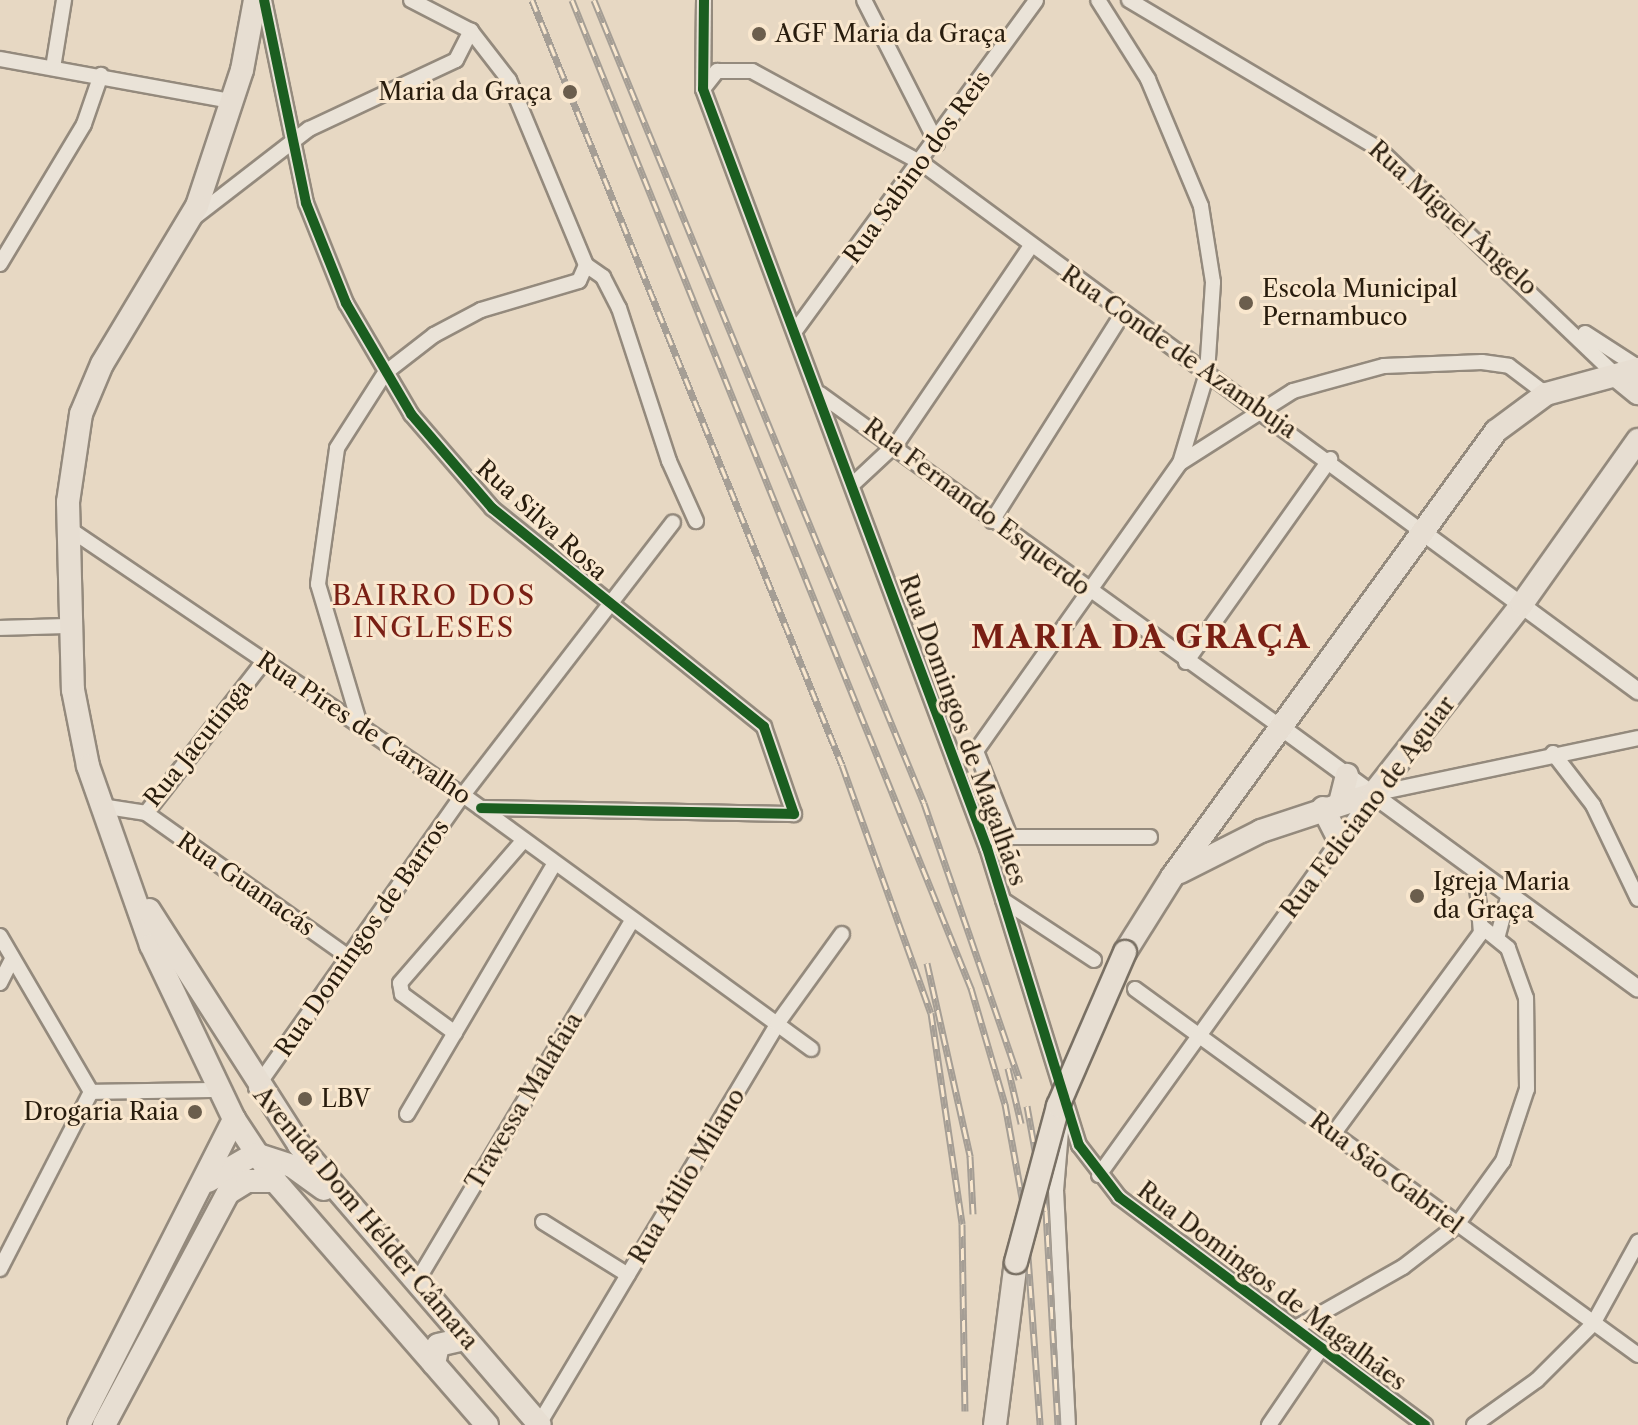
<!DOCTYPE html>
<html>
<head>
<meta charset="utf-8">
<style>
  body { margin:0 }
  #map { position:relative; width:1638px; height:1425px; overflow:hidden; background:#e7d8c3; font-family:"Libre Caslon Text",serif }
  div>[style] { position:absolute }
  .roads { filter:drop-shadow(2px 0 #948a7d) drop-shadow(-2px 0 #948a7d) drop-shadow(0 2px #948a7d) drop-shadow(0 -2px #948a7d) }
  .minor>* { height:14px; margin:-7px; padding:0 7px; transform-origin:7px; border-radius:7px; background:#eae3d8 }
  .tertiary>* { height:16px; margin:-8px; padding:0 8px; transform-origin:8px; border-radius:8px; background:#eae3d8 }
  .primary>* { height:22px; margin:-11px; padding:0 11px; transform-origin:11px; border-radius:11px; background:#e7ded2 }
  .rail>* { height:7px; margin-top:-3.5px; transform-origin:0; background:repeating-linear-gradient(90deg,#f9e7ce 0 12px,#a59e95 0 24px); box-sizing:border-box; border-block:2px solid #a59e95 }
  .bridges { filter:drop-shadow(2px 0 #797064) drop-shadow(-2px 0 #797064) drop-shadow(0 2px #797064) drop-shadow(0 -2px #797064) }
  .primary-bridge>* { height:22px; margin:-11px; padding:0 11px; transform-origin:11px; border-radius:11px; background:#e7ded2 }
  .cycleway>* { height:10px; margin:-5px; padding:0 5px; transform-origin:5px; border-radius:5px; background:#1b5e20 }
  .dots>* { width:22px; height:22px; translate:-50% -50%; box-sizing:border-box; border:4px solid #f9e7ce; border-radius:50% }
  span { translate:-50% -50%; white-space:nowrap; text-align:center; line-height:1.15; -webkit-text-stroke:6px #f9e7ce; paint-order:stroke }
  .poi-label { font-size:24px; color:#281c0d }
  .left { translate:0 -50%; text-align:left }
  .right { translate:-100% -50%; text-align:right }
  .street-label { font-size:24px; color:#281c0d }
  .quarter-label { font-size:28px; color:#7a1f14; letter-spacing:2px }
  .district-label { font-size:32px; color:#7a1f14; font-weight:700; letter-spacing:2px }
</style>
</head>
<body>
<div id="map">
  <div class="roads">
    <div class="minor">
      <div style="left:264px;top:0;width:207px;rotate:78.3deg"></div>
      <div style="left:306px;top:203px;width:108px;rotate:68.2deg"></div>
      <div style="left:346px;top:303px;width:129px;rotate:59.6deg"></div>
      <div style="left:411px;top:414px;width:124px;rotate:49.2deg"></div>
      <div style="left:492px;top:508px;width:349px;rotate:38.8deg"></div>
      <div style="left:764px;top:727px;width:92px;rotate:71deg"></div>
      <div style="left:794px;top:814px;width:313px;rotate:-178.9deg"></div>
      <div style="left:411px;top:0;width:68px;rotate:27.3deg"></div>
      <div style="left:471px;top:31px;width:62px;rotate:52.2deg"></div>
      <div style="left:509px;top:80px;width:200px;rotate:67.4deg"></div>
      <div style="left:586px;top:265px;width:21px;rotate:35deg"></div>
      <div style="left:603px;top:277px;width:35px;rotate:63deg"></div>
      <div style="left:619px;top:308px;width:161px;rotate:71.9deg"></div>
      <div style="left:669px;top:461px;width:66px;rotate:65.8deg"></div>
      <div style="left:704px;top:0;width:89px;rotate:90.6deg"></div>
      <div style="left:703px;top:89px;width:810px;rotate:69.49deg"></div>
      <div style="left:987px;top:848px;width:311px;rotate:72.8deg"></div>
      <div style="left:1079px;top:1145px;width:66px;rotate:52.4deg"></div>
      <div style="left:1119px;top:1197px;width:382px;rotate:36.7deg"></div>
      <div style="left:864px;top:0;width:161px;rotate:63deg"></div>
      <div style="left:1129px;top:0;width:291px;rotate:30.8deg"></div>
      <div style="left:1379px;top:149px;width:330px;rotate:43.7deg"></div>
      <div style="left:0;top:59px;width:235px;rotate:10.3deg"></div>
      <div style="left:53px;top:68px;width:69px;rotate:-80.8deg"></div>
      <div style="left:703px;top:89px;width:23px;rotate:-52deg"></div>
      <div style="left:717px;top:71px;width:35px"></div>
      <div style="left:752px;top:71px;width:195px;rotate:28.5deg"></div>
      <div style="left:923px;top:164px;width:624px;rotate:36.39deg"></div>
      <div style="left:195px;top:217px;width:144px;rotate:-37.7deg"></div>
      <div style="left:309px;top:129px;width:162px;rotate:-25.1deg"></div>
      <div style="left:456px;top:60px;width:33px;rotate:-63deg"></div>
      <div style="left:0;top:264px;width:163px;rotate:-59deg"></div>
      <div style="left:84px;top:124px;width:52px;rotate:-70.9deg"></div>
      <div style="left:795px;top:331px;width:409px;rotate:-53.9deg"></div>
      <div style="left:1585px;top:333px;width:63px;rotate:32.7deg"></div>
      <div style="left:820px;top:394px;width:570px;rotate:35.86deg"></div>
      <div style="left:1180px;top:463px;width:134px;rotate:-32.5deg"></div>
      <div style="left:1293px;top:391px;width:94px;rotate:-15.4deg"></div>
      <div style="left:1384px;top:366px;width:98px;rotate:-2.3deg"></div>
      <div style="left:1482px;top:362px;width:27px;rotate:8deg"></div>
      <div style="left:1509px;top:366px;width:46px;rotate:37.1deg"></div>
      <div style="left:852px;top:485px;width:62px;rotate:-43deg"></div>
      <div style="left:897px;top:443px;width:237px;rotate:-55.8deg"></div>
      <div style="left:992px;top:521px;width:246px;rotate:-57.8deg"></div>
      <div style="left:68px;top:528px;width:477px;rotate:34.1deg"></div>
      <div style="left:463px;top:795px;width:431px;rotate:36.1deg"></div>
      <div style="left:0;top:628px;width:68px;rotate:-1.7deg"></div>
      <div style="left:1186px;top:662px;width:249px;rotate:-54.6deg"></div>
      <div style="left:360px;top:725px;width:147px;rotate:-106.6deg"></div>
      <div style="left:318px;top:584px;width:137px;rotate:-82deg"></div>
      <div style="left:337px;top:448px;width:89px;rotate:-57.4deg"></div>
      <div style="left:385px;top:373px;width:62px;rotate:-37.8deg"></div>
      <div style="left:434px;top:335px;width:53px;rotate:-28deg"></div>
      <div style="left:481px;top:310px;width:102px;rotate:-16.5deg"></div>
      <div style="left:579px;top:281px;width:17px;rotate:-66deg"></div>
      <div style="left:976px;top:751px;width:92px;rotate:68.4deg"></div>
      <div style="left:1553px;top:753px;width:66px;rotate:52.4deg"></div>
      <div style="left:1593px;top:805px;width:104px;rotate:64.4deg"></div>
      <div style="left:954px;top:759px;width:23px;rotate:-20deg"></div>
      <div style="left:976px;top:751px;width:353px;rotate:-54.7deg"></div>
      <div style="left:1180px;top:463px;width:94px;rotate:-73.3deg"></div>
      <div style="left:1207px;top:373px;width:91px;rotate:-86.2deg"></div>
      <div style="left:1213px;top:282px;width:77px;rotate:-99deg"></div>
      <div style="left:1201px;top:206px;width:138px;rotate:-112.7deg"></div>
      <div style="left:1148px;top:79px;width:93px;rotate:-122.3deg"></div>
      <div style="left:101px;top:806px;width:46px;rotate:8.8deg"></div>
      <div style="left:146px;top:813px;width:194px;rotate:-52.1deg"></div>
      <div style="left:146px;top:813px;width:247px;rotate:35.4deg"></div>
      <div style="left:987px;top:848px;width:25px;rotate:-26deg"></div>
      <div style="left:1010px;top:837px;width:140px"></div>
      <div style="left:1003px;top:900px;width:109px;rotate:33.4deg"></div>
      <div style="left:1498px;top:935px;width:39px;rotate:-75deg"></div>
      <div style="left:0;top:936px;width:181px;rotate:59.7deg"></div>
      <div style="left:0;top:983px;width:27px;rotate:-63deg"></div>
      <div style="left:1135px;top:989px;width:622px;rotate:36.04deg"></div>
      <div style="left:455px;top:1033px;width:66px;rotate:-143.7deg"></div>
      <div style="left:402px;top:994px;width:11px;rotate:-100deg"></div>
      <div style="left:400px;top:983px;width:189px;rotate:-49.1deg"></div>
      <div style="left:256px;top:1088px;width:359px;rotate:-54.8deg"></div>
      <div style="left:463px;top:795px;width:344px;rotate:-52.4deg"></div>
      <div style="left:91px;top:1092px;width:129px;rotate:-0.9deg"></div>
      <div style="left:407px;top:1114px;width:291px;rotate:-59.5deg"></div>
      <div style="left:1061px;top:1131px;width:59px;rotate:94.8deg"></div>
      <div style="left:1056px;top:1190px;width:235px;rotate:87.1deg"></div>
      <div style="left:1334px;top:1133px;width:248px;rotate:-53.7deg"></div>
      <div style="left:1481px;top:933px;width:60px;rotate:-94.8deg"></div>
      <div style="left:1099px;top:1175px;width:469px;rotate:-54.3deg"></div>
      <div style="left:1373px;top:794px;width:271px;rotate:-11.9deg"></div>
      <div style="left:543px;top:1222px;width:100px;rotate:31.9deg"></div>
      <div style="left:0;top:1269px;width:199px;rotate:-62.8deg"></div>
      <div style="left:416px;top:1283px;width:422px;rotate:-59.2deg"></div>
      <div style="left:1297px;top:1327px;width:122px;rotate:-29.5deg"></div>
      <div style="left:1403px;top:1267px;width:67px;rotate:-37.7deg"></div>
      <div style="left:1456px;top:1226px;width:80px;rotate:-54.1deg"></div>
      <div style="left:1503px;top:1161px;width:76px;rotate:-71.6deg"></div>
      <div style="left:1527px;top:1089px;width:91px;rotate:-90.6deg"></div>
      <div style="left:1526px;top:998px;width:53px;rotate:-109.8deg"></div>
      <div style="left:1508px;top:948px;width:33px;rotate:-141deg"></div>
      <div style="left:539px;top:1424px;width:465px;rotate:-59.2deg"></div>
      <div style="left:777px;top:1024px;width:111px;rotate:-54.2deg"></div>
      <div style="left:1269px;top:1425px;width:94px;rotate:-55.8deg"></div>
      <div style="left:1474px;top:1425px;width:77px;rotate:-35.5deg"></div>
      <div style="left:1537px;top:1380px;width:79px;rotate:-45deg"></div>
      <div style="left:1593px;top:1324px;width:94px;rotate:-61.2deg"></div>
    </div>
    <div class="tertiary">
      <div style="left:1425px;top:534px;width:265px;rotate:36.4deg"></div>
      <div style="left:1282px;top:728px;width:441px;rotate:36.2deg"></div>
    </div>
    <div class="primary">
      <div style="left:255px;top:0;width:71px;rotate:100.5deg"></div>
      <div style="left:242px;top:70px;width:143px;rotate:108.3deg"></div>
      <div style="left:197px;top:206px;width:184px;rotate:121deg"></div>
      <div style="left:102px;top:364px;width:54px;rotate:112.8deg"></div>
      <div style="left:81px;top:414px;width:89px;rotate:98.4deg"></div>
      <div style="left:68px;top:502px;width:188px;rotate:88.5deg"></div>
      <div style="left:73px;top:690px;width:77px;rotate:78.8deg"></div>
      <div style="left:88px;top:766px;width:190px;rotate:70.6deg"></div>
      <div style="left:151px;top:945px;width:193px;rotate:64.5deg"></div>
      <div style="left:234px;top:1119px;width:74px;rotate:56.5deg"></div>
      <div style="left:275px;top:1181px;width:323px;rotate:49deg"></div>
      <div style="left:1618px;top:377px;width:26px;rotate:39deg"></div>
      <div style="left:1340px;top:803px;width:29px;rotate:-76deg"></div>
      <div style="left:1323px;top:808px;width:36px;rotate:63deg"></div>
      <div style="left:1180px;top:872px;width:91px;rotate:-26.8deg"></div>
      <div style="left:1261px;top:831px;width:118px;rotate:-18.3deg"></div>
      <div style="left:1373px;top:794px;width:241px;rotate:-51.9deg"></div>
      <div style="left:1522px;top:604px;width:201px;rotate:-54.7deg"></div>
      <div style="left:149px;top:910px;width:279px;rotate:57.4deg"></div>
      <div style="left:299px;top:1145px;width:369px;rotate:49.3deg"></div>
      <div style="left:1125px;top:952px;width:89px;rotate:-57.9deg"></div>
      <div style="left:1172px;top:877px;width:551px;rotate:-54deg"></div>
      <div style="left:1496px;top:431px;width:62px;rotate:-36.5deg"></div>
      <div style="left:1546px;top:394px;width:95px;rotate:-15.2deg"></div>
      <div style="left:208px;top:1181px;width:54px;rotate:-29.9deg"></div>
      <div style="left:255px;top:1154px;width:39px;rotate:18deg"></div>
      <div style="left:292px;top:1166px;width:39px;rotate:36deg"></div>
      <div style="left:434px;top:1364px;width:19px;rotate:-78deg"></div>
      <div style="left:438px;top:1345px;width:28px;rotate:-13deg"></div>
      <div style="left:79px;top:1425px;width:343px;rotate:-63.1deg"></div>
      <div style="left:104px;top:1425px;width:263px;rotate:-61.9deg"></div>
      <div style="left:228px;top:1193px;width:22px;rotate:-32deg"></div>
      <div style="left:247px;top:1181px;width:28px"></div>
      <div style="left:995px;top:1425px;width:164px;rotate:-82.7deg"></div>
    </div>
  </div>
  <div class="rail">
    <div style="left:532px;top:0;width:825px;rotate:67.94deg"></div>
    <div style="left:842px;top:765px;width:263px;rotate:70.3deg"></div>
    <div style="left:931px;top:1013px;width:213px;rotate:81.6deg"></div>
    <div style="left:962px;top:1224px;width:187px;rotate:89.1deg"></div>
    <div style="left:572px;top:0;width:1066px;rotate:68.01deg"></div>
    <div style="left:971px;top:988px;width:121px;rotate:73.7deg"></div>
    <div style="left:1005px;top:1104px;width:112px;rotate:79.7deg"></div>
    <div style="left:1025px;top:1214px;width:212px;rotate:85.9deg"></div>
    <div style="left:594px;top:0;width:868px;rotate:67.66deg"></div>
    <div style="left:924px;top:803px;width:292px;rotate:71deg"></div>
    <div style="left:927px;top:963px;width:198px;rotate:77.4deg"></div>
    <div style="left:970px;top:1156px;width:58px;rotate:87deg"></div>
    <div style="left:1008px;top:1068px;width:57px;rotate:76.7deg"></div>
    <div style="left:1027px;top:1106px;width:107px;rotate:79.7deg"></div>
    <div style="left:1046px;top:1211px;width:214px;rotate:86.8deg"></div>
  </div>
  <div class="bridges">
    <div class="primary-bridge">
      <div style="left:1016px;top:1262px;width:162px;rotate:-74.9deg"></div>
      <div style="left:1058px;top:1106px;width:168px;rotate:-66.5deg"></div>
    </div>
  </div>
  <div class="cycleway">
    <div style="left:264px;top:0;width:207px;rotate:78.3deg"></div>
    <div style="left:306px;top:203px;width:108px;rotate:68.2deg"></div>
    <div style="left:346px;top:303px;width:129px;rotate:59.6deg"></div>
    <div style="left:411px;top:414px;width:124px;rotate:49.2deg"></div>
    <div style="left:492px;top:508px;width:349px;rotate:38.8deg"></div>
    <div style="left:764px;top:727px;width:92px;rotate:71deg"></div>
    <div style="left:794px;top:814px;width:313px;rotate:-178.9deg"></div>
    <div style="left:704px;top:0;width:89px;rotate:90.6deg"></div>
    <div style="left:703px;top:89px;width:810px;rotate:69.49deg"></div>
    <div style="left:987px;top:848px;width:311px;rotate:72.8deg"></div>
    <div style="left:1079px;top:1145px;width:66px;rotate:52.4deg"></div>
    <div style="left:1119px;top:1197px;width:382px;rotate:36.7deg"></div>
  </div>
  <div class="dots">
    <div style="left:759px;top:34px;background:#6b5e4d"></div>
    <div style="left:570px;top:92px;background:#6b5e4d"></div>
    <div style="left:1246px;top:303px;background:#6b5e4d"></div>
    <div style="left:1417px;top:896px;background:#6b5e4d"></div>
    <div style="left:305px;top:1099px;background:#6b5e4d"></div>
    <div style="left:195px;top:1112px;background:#6b5e4d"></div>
  </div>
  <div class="poi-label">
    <span class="left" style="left:775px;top:34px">AGF Maria da Graça</span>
    <span class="right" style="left:552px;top:92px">Maria da Graça</span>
    <span class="left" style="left:1262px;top:303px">Escola Municipal<br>Pernambuco</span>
    <span class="left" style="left:1433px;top:896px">Igreja Maria<br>da Graça</span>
    <span class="left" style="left:321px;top:1099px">LBV</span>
    <span class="right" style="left:179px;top:1112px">Drogaria Raia</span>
  </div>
  <div class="street-label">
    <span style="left:917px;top:167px;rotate:-54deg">Rua Sabino dos Reis</span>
    <span style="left:1453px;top:218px;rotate:42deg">Rua Miguel Ângelo</span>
    <span style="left:1179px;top:352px;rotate:35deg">Rua Conde de Azambuja</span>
    <span style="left:977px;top:507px;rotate:37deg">Rua Fernando Esquerdo</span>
    <span style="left:542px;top:520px;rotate:42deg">Rua Silva Rosa</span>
    <span style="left:364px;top:728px;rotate:34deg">Rua Pires de Carvalho</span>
    <span style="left:963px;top:730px;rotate:70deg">Rua Domingos de Magalhães</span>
    <span style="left:198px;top:743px;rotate:-51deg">Rua Jacutinga</span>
    <span style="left:1368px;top:807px;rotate:-53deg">Rua Feliciano de Aguiar</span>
    <span style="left:246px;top:884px;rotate:35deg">Rua Guanacás</span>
    <span style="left:362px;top:938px;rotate:-55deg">Rua Domingos de Barros</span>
    <span style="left:524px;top:1101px;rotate:-59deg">Travessa Malafaia</span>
    <span style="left:1386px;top:1173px;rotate:37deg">Rua São Gabriel</span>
    <span style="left:687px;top:1176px;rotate:-59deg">Rua Atilio Milano</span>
    <span style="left:366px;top:1218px;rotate:50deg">Avenida Dom Hélder Câmara</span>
    <span style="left:1272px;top:1286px;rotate:37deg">Rua Domingos de Magalhães</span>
  </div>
  <div class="quarter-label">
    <span style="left:434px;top:611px">BAIRRO DOS<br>INGLESES</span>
  </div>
  <div class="district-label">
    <span style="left:1141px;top:637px">MARIA DA GRAÇA</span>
  </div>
</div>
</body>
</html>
